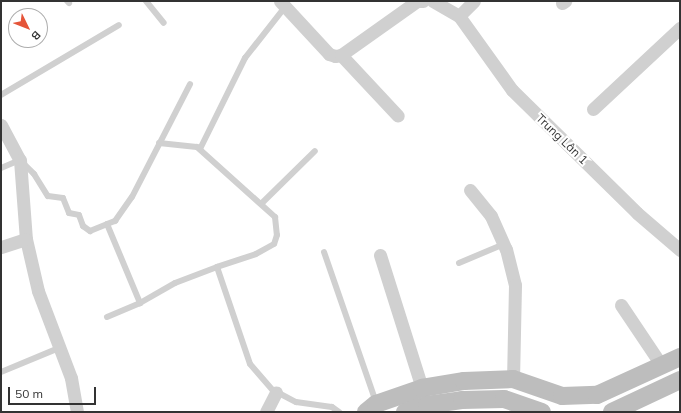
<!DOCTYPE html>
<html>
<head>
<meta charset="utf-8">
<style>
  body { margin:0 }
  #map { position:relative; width:681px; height:413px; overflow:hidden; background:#fff; font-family:Mulish,sans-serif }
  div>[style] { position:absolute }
  .lane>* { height:6px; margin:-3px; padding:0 3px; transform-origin:3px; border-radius:3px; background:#d0d0d0 }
  .street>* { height:13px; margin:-6.5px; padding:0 6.5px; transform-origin:6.5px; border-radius:6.5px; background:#d0d0d0 }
  .secondary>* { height:18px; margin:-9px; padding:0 9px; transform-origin:9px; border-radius:9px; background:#bdbdbd }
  span { translate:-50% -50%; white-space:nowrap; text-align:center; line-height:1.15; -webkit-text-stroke:4px #fff; paint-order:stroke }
  .street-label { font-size:12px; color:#333 }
  .frame { position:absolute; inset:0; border:2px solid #333; pointer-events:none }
  .north { position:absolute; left:8px; top:8px; width:40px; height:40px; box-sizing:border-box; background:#fff; border:1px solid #adadad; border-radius:50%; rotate:133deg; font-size:11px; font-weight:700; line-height:16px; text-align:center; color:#333 }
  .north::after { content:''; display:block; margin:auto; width:14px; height:18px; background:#e55539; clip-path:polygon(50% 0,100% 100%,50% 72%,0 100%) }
  .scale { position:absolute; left:8px; top:387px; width:88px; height:18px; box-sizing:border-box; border:2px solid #333; border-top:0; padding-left:5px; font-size:12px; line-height:14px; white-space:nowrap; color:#333; -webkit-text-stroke:3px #fff; paint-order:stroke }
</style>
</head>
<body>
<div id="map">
  <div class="lane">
    <div style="left:67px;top:1px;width:3px;rotate:45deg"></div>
    <div style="left:146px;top:1px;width:28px;rotate:51deg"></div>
    <div style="left:1px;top:95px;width:137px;rotate:-30.7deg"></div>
    <div style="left:159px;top:143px;width:38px;rotate:6deg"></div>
    <div style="left:197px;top:147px;width:105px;rotate:41.9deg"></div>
    <div style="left:275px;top:217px;width:18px;rotate:84deg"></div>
    <div style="left:277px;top:235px;width:9px;rotate:108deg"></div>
    <div style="left:274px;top:244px;width:21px;rotate:151deg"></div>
    <div style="left:256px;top:254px;width:41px;rotate:161.6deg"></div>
    <div style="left:200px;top:149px;width:102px;rotate:-63.7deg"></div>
    <div style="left:245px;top:58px;width:65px;rotate:-51.9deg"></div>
    <div style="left:1px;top:168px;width:21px;rotate:-23deg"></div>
    <div style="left:20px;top:160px;width:20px;rotate:45deg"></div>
    <div style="left:34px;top:174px;width:26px;rotate:58deg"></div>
    <div style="left:48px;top:196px;width:15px;rotate:8deg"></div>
    <div style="left:63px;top:198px;width:16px;rotate:68deg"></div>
    <div style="left:69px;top:213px;width:10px;rotate:11deg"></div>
    <div style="left:79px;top:215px;width:12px;rotate:70deg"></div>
    <div style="left:83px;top:226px;width:9px;rotate:36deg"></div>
    <div style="left:90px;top:231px;width:18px;rotate:-22deg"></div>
    <div style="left:107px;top:224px;width:9px;rotate:-21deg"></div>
    <div style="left:115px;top:221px;width:29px;rotate:-55deg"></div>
    <div style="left:132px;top:197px;width:127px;rotate:-62.8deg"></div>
    <div style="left:262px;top:203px;width:74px;rotate:-44.5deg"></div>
    <div style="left:107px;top:224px;width:86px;rotate:67.3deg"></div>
    <div style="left:324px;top:252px;width:159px;rotate:70.9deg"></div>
    <div style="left:459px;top:263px;width:49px;rotate:-22.9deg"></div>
    <div style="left:107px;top:317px;width:36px;rotate:-23deg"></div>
    <div style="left:140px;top:303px;width:40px;rotate:-29.7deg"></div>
    <div style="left:175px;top:283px;width:45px;rotate:-20.9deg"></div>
    <div style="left:217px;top:267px;width:102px;rotate:71.2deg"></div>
    <div style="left:250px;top:364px;width:35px;rotate:49deg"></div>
    <div style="left:273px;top:390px;width:26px;rotate:28deg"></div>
    <div style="left:296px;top:402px;width:36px;rotate:8deg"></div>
    <div style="left:332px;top:407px;width:9px;rotate:36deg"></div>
    <div style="left:1px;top:372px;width:63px;rotate:-22.5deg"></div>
  </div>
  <div class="street">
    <div style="left:280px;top:1px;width:72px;rotate:47.2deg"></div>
    <div style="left:329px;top:54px;width:6px;rotate:18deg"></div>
    <div style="left:335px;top:56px;width:6px;rotate:-9deg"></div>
    <div style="left:341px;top:55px;width:93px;rotate:-35.4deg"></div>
    <div style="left:417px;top:1px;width:6px"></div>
    <div style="left:433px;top:1px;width:30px;rotate:30deg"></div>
    <div style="left:459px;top:16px;width:91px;rotate:54.4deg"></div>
    <div style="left:512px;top:90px;width:175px;rotate:44.5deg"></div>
    <div style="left:637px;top:213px;width:57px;rotate:40.7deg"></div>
    <div style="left:562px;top:3px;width:4px;rotate:-34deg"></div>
    <div style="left:459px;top:16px;width:21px;rotate:-45deg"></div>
    <div style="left:341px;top:55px;width:83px;rotate:46.9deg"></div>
    <div style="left:593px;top:109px;width:119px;rotate:-43deg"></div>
    <div style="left:1px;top:125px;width:40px;rotate:62deg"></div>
    <div style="left:20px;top:160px;width:79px;rotate:85.7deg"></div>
    <div style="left:26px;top:239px;width:53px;rotate:77deg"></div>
    <div style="left:38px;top:291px;width:93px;rotate:69.2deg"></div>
    <div style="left:71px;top:378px;width:35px;rotate:80deg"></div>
    <div style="left:470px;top:190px;width:33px;rotate:51deg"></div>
    <div style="left:491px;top:216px;width:36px;rotate:66deg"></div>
    <div style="left:506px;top:249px;width:37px;rotate:76deg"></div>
    <div style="left:515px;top:285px;width:94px;rotate:91.2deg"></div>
    <div style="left:1px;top:247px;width:26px;rotate:-18deg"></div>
    <div style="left:380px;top:255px;width:139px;rotate:72.5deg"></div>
    <div style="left:621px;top:305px;width:73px;rotate:56.1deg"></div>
    <div style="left:266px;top:412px;width:22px;rotate:-63deg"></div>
  </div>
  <div class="secondary">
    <div style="left:366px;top:412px;width:13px;rotate:-39deg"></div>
    <div style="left:376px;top:404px;width:49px;rotate:-19.2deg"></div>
    <div style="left:422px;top:388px;width:43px;rotate:-9.5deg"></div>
    <div style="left:464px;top:381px;width:49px;rotate:-2.3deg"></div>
    <div style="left:513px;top:379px;width:52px;rotate:19.1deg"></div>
    <div style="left:562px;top:396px;width:35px;rotate:-2deg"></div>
    <div style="left:597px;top:395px;width:91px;rotate:-24.6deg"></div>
    <div style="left:405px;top:412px;width:23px;rotate:-18deg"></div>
    <div style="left:427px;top:405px;width:35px;rotate:-8deg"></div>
    <div style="left:462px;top:400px;width:42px;rotate:-1.4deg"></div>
    <div style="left:504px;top:399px;width:40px;rotate:18.9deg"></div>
    <div style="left:612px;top:412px;width:75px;rotate:-25.2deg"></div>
  </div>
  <div class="street-label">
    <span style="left:562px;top:139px;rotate:44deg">Trung Lân 1</span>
  </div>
  <div class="frame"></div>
  <div class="north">B</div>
  <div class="scale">50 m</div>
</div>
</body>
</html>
